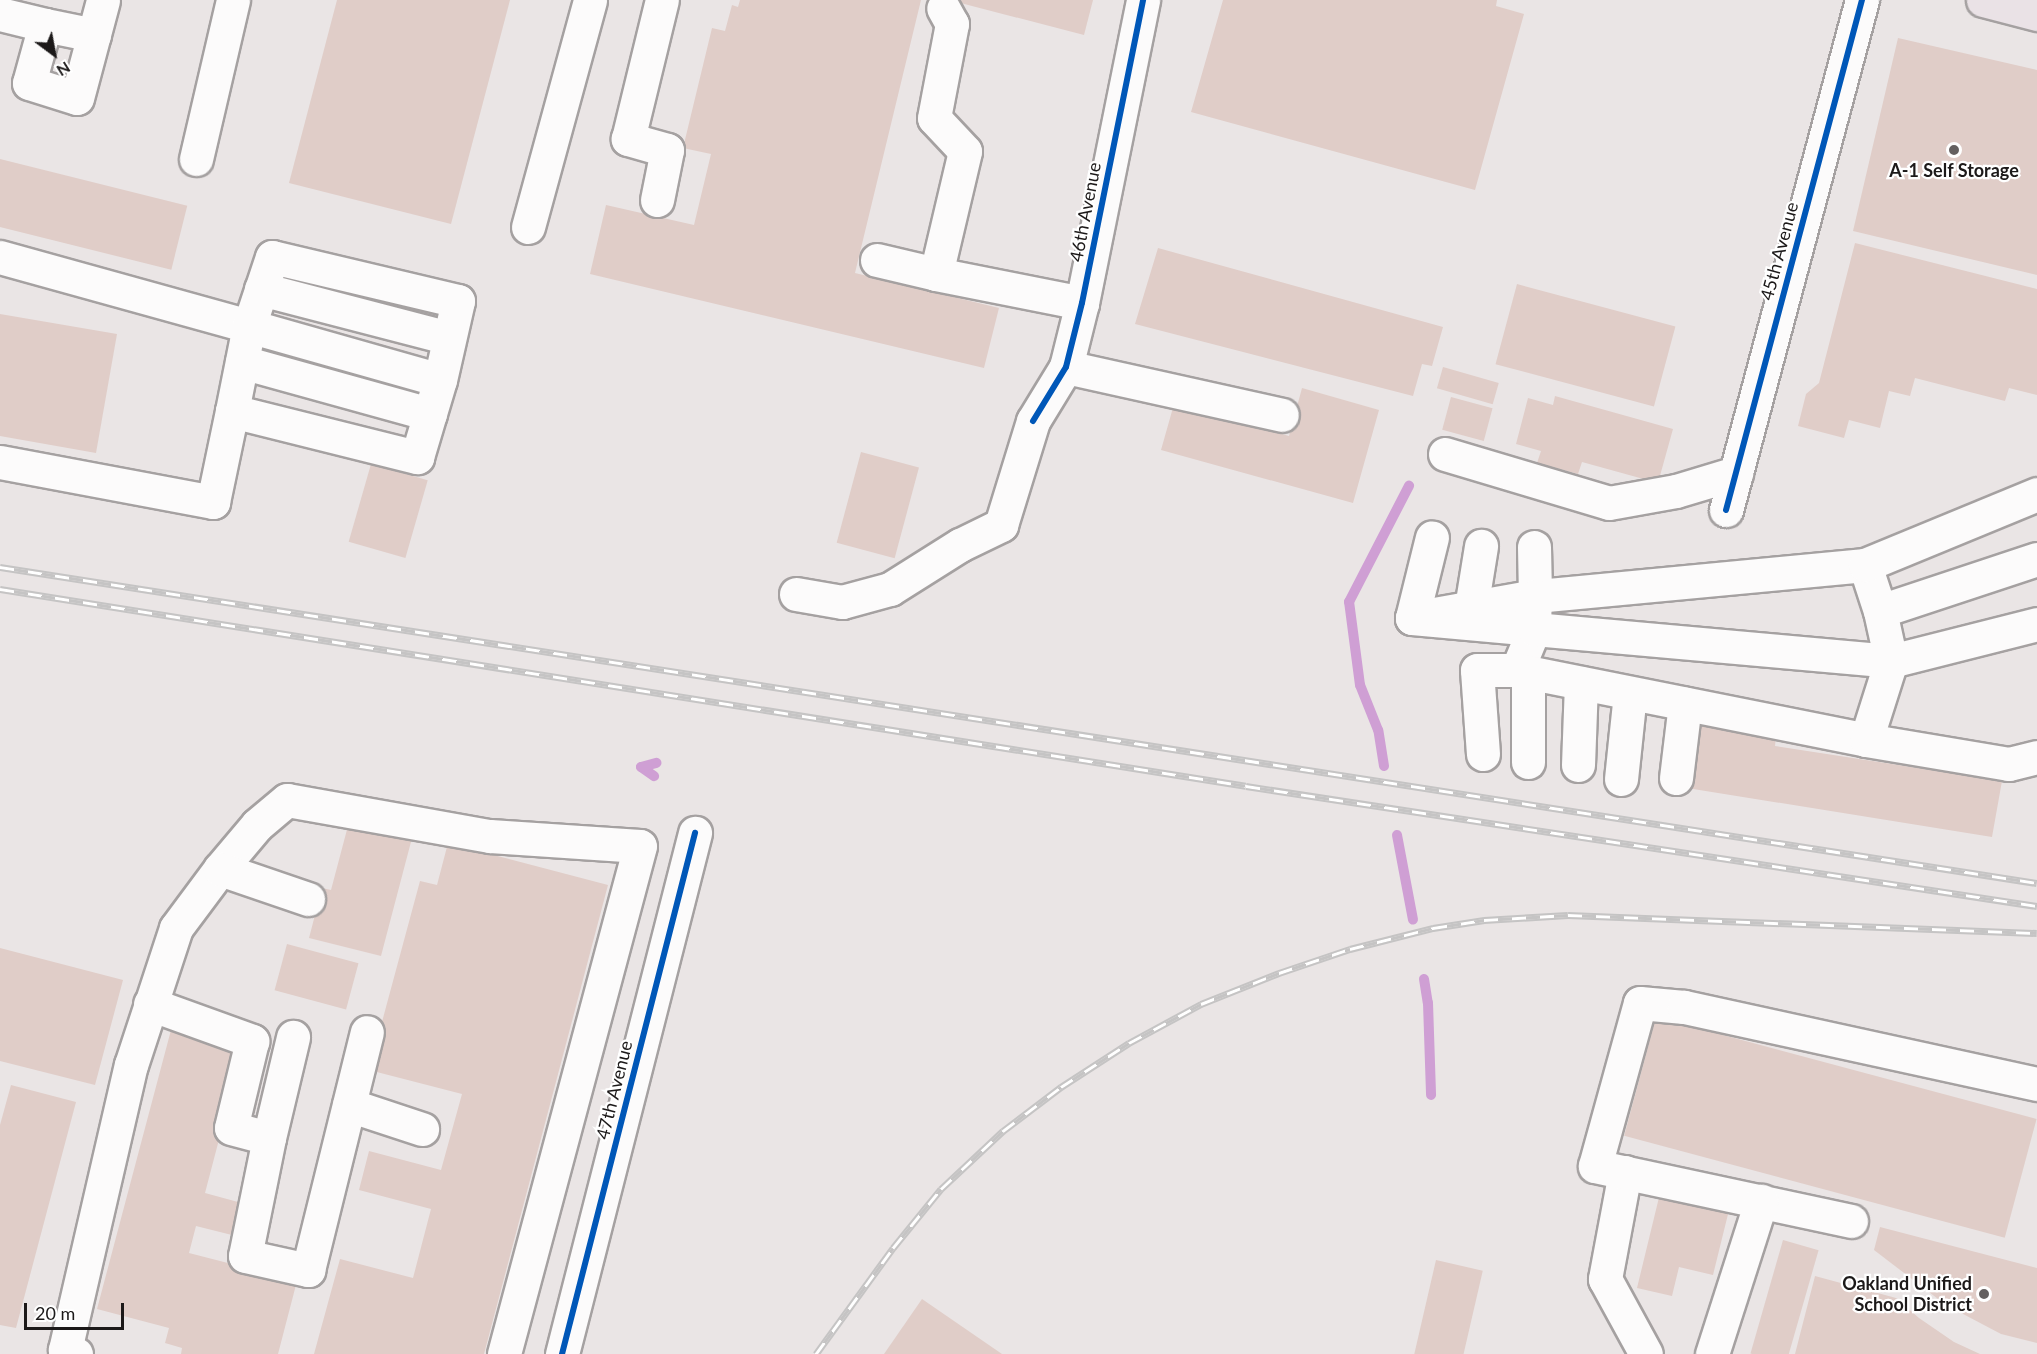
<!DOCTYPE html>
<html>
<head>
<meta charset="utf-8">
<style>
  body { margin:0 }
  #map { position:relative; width:2037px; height:1354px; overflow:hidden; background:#eae5e5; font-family:Lato,sans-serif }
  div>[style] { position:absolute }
  .stream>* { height:10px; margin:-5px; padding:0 5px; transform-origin:5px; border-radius:5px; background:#cf9fd4 }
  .building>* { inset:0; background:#e0cdc8; transform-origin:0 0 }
  .roads { filter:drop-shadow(2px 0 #a5a1a1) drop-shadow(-2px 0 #a5a1a1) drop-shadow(0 2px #a5a1a1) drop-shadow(0 -2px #a5a1a1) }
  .minor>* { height:33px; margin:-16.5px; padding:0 16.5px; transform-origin:16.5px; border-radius:16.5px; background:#fcfbfb }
  .major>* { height:33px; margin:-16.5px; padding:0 16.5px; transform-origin:16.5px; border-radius:16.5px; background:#eae2e6 }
  .rail>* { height:7px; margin-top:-3.5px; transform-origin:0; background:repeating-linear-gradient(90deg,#fff 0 14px,#c5c4c4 0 28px); box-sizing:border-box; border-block:2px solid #c5c4c4 }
  .cycleway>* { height:6px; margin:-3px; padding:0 3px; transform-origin:3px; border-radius:3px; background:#0057b8 }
  .dots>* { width:16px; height:16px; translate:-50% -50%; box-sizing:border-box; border:3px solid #fff; border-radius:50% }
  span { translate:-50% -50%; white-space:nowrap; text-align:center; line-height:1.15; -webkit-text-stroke:4.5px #fff; paint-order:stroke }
  .poi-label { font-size:18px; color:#1c1919; font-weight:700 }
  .right { translate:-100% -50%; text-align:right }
  .street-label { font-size:18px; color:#1c1919 }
  .north { position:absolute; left:24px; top:24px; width:60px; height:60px; -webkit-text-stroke:4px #fff; paint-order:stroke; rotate:148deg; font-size:16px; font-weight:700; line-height:24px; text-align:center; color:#1c1919 }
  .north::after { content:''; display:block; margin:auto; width:21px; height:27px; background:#1c1919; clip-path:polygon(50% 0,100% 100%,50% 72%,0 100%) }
  .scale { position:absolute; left:24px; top:1303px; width:100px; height:27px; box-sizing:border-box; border:3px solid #1c1919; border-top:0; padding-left:8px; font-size:18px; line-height:21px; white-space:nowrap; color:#1c1919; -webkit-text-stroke:4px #fff; paint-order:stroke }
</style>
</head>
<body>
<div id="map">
  <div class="stream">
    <div style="left:1384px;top:766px;width:36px;rotate:-99deg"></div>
    <div style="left:1378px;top:730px;width:48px;rotate:-111.8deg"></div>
    <div style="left:1360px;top:685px;width:84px;rotate:-97.5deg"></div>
    <div style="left:1349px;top:602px;width:131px;rotate:-62.7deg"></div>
    <div style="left:641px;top:767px;width:16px;rotate:35deg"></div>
    <div style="left:641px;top:767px;width:16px;rotate:-15deg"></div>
    <div style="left:1397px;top:835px;width:86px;rotate:79.3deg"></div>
    <div style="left:1424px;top:979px;width:24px;rotate:81deg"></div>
    <div style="left:1428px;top:1003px;width:92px;rotate:88.1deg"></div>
  </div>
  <div class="building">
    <div style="clip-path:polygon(337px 0,510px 0,451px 224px,289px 183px)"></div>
    <div style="clip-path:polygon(740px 0,921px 0,855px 273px,999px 308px,984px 368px,590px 274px,606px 205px,694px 225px,711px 154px,683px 148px,712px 28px,725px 31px,732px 5px,738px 7px)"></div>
    <div style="clip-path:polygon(949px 0,1093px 0,1084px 35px)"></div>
    <div style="clip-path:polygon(1223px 0,1497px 0,1496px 6px,1524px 14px,1475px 190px,1191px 112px)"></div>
    <div style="clip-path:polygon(1898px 38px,2037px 70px,2037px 275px,1853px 231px)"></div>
    <div style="left:0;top:159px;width:193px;height:66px;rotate:14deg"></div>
    <div style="clip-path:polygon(1855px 243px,2037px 289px,2037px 395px,2009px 388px,2005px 401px,1915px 378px,1910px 396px,1889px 391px,1880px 428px,1849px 420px,1844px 438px,1798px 426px,1806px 394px,1819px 383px)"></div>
    <div style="clip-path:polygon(1158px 248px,1443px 327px,1432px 366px,1422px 364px,1413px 396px,1135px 324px)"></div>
    <div style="left:1517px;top:284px;width:164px;height:83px;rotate:15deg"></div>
    <div style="clip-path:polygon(0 314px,117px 334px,96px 453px,0 436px)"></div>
    <div style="left:1443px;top:367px;width:58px;height:22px;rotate:16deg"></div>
    <div style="clip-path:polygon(1302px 388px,1379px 410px,1353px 503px,1161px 450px,1174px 404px,1289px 436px)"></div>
    <div style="clip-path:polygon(1555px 396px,1673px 429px,1658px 483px,1582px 462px,1578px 474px,1537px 463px,1541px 451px,1516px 444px,1528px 398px,1553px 405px)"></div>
    <div style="left:1451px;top:397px;width:43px;height:34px;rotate:15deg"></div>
    <div style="left:861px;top:452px;width:60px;height:94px;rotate:15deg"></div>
    <div style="left:371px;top:464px;width:59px;height:81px;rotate:16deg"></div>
    <div style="clip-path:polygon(1701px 713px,1777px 726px,1775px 746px,2002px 781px,1992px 837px,1687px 788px)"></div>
    <div style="clip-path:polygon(349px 822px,412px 838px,381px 956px,309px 938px,322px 888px,331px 890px)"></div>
    <div style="clip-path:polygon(448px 843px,608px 885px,484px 1354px,314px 1354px,340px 1259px,413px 1278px,431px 1209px,359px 1190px,369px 1151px,441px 1170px,462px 1094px,369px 1070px,420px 881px,437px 885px)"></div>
    <div style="left:287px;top:944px;width:74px;height:48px;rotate:15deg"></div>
    <div style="clip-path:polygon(0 948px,123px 980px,95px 1085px,0 1061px)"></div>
    <div style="left:1656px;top:1017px;width:394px;height:123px;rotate:15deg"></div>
    <div style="clip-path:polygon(171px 1030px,243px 1048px,205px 1193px,249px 1205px,240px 1237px,196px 1226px,189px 1253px,297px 1281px,278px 1354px,181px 1354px,182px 1348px,165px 1343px,169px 1328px,97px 1309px)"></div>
    <div style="clip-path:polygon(11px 1085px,76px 1102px,16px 1328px,0 1325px,0 1125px)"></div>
    <div style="clip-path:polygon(1662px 1185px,1731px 1202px,1713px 1275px,1679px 1267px,1672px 1296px,1637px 1288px)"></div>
    <div style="clip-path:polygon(1880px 1227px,2037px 1268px,2037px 1343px,2001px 1334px,1946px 1305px,1874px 1250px)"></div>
    <div style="left:1783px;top:1240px;width:37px;height:118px;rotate:16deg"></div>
    <div style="left:1436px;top:1260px;width:48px;height:97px;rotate:13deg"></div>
    <div style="clip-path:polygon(1815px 1276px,1896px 1298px,1919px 1318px,1954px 1342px,1980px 1354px,1795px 1354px)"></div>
    <div style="clip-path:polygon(922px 1299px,1002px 1354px,884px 1354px)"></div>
  </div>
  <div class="roads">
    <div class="minor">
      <div style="left:0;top:14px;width:46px;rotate:13.7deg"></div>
      <div style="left:94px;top:35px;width:50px;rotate:-168.5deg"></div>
      <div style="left:45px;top:25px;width:60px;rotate:105.4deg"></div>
      <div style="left:29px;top:83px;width:50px;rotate:17.4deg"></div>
      <div style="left:77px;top:98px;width:101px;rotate:-75.1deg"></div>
      <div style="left:196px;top:159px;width:163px;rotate:-76.9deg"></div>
      <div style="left:657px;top:200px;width:51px;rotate:-78.7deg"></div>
      <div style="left:667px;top:150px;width:41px;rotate:-164.2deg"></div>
      <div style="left:628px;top:139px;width:143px;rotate:-76.3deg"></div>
      <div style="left:528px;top:227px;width:235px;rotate:-74.7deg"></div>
      <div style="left:0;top:257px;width:258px;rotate:15.5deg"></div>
      <div style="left:249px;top:326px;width:198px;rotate:15.8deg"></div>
      <div style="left:440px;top:380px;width:81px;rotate:-77.2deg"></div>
      <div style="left:458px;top:301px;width:191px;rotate:-166.7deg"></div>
      <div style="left:272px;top:257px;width:73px;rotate:108.4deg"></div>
      <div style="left:249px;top:326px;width:87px;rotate:101.3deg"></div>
      <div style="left:232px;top:411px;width:191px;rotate:14deg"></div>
      <div style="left:417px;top:457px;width:80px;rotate:-73.4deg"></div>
      <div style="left:877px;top:260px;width:61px;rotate:13.3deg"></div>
      <div style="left:936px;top:274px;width:149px;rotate:11.2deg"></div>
      <div style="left:936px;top:274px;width:126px;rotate:-76.7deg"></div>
      <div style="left:965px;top:151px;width:45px;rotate:-133.2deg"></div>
      <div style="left:934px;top:118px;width:96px;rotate:-79.2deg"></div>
      <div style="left:952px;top:24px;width:18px;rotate:-119deg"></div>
      <div style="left:261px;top:289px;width:194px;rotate:14.6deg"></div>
      <div style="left:242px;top:362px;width:195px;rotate:15.5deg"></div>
      <div style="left:1066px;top:367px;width:221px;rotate:12.5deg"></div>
      <div style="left:1445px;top:454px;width:171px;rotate:16.6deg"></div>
      <div style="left:1609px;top:503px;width:68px;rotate:-10.2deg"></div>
      <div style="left:1676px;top:491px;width:63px;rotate:-16.7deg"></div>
      <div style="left:0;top:462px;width:217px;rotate:10.6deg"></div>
      <div style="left:213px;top:502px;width:93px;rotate:-78.2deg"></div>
      <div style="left:1726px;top:510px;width:528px;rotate:-75.07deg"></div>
      <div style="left:1534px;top:547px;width:49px;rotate:88.8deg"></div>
      <div style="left:1535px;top:596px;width:125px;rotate:169.9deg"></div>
      <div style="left:1412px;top:618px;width:122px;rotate:5.2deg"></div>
      <div style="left:1534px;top:629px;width:44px;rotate:112.5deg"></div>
      <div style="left:1517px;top:670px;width:356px;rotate:11.3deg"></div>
      <div style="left:2037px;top:559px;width:165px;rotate:161.7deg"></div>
      <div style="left:1880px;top:611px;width:51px;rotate:77.6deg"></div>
      <div style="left:1891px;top:661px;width:151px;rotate:-14.2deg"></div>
      <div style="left:1865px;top:565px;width:331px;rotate:174.6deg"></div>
      <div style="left:1535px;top:596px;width:33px;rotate:92deg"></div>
      <div style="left:1534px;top:629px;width:358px;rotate:5.1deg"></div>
      <div style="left:1891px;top:661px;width:83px;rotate:107.6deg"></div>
      <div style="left:1866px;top:740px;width:145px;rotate:9.5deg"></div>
      <div style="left:2009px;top:764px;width:29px;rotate:-14deg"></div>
      <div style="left:796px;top:594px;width:47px;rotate:9.9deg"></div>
      <div style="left:842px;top:602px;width:50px;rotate:-15.2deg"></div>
      <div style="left:890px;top:589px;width:83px;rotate:-32.2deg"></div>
      <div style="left:960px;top:545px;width:46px;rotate:-26deg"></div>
      <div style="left:1001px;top:525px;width:109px;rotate:-72.9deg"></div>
      <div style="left:1033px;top:421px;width:63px;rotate:-58.6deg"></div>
      <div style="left:1066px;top:367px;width:66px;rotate:-76deg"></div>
      <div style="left:1082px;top:303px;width:309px;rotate:-78.6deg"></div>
      <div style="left:1471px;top:608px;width:63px;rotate:-80.8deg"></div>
      <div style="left:1880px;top:611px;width:48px;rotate:-108.1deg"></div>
      <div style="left:1865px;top:565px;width:186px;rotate:-22.4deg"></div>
      <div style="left:1412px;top:618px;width:83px;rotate:-76.1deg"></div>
      <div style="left:1528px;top:673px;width:89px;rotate:90deg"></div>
      <div style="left:1483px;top:754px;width:84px;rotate:-94.1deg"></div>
      <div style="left:1477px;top:670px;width:40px"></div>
      <div style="left:1578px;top:765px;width:82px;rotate:-87.9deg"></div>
      <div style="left:1676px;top:778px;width:75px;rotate:-83.1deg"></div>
      <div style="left:1621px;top:779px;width:86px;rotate:-84deg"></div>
      <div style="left:220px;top:869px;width:57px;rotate:-49.9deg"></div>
      <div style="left:257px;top:825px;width:39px;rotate:-40deg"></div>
      <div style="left:287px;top:800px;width:206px;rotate:10.1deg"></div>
      <div style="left:490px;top:836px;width:150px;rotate:3.8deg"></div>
      <div style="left:640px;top:846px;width:526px;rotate:104.99deg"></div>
      <div style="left:150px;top:1004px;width:109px;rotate:19.9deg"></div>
      <div style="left:252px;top:1041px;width:89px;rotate:103.6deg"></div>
      <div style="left:231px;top:1128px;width:39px;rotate:15deg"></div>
      <div style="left:269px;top:1138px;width:120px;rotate:101.5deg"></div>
      <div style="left:245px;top:1256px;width:65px;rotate:12.5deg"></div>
      <div style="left:308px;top:1270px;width:245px;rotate:-76.1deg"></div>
      <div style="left:349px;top:1105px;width:77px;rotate:18.2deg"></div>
      <div style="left:269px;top:1138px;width:104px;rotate:-76.6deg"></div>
      <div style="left:1625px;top:1172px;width:109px;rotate:100.6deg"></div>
      <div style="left:1605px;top:1279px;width:85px;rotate:61.3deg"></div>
      <div style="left:1851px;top:1221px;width:262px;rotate:-167.9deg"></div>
      <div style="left:1595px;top:1166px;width:169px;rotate:-74.6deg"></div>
      <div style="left:1640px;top:1003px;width:44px;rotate:5.2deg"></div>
      <div style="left:1684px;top:1007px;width:361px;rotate:12.3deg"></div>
      <div style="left:76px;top:1354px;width:12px;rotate:-160deg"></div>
      <div style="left:65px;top:1350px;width:293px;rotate:-77deg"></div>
      <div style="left:131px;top:1065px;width:144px;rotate:-71.8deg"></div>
      <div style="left:176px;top:928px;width:74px;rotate:-53.3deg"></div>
      <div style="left:220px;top:869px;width:93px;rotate:18.8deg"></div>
      <div style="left:562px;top:1354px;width:538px;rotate:-75.68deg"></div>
      <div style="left:1712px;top:1354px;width:161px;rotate:-72.2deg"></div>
    </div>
    <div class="major">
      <div style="left:1983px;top:0;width:56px;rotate:14.5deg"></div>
    </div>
  </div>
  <div class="rail">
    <div style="left:0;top:567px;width:2061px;rotate:8.82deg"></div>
    <div style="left:0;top:589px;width:1261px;rotate:8.98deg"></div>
    <div style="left:1246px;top:786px;width:800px;rotate:8.63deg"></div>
    <div style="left:816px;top:1354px;width:131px;rotate:-54deg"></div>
    <div style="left:893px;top:1248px;width:76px;rotate:-50.9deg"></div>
    <div style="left:941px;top:1189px;width:85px;rotate:-43.1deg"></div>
    <div style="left:1003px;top:1131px;width:73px;rotate:-37.2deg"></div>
    <div style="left:1061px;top:1087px;width:81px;rotate:-32.9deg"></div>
    <div style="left:1129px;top:1043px;width:82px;rotate:-28.4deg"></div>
    <div style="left:1201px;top:1004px;width:84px;rotate:-21.7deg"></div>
    <div style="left:1279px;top:973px;width:75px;rotate:-18.7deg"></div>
    <div style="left:1350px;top:949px;width:86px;rotate:-14.2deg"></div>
    <div style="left:1433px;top:928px;width:52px;rotate:-8.9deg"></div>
    <div style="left:1484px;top:920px;width:84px;rotate:-3.4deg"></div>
    <div style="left:1568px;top:915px;width:469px;rotate:2.2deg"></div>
  </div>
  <div class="cycleway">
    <div style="left:1033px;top:421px;width:63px;rotate:-58.6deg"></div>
    <div style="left:1066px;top:367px;width:66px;rotate:-76deg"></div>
    <div style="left:1082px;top:303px;width:309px;rotate:-78.6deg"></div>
    <div style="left:1726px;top:510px;width:528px;rotate:-75.07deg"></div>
    <div style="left:562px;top:1354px;width:538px;rotate:-75.68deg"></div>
  </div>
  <div class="dots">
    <div style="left:1954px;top:150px;background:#646060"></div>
    <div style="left:1984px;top:1294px;background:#646060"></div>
  </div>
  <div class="poi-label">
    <span style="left:1954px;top:170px">A-1 Self Storage</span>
    <span class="right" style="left:1972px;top:1294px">Oakland Unified<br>School District</span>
  </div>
  <div class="street-label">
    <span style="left:1085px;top:212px;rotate:-79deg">46th Avenue</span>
    <span style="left:1779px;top:251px;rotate:-75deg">45th Avenue</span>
    <span style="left:614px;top:1090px;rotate:-76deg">47th Avenue</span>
  </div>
  <div class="north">N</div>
  <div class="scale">20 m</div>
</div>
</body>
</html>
